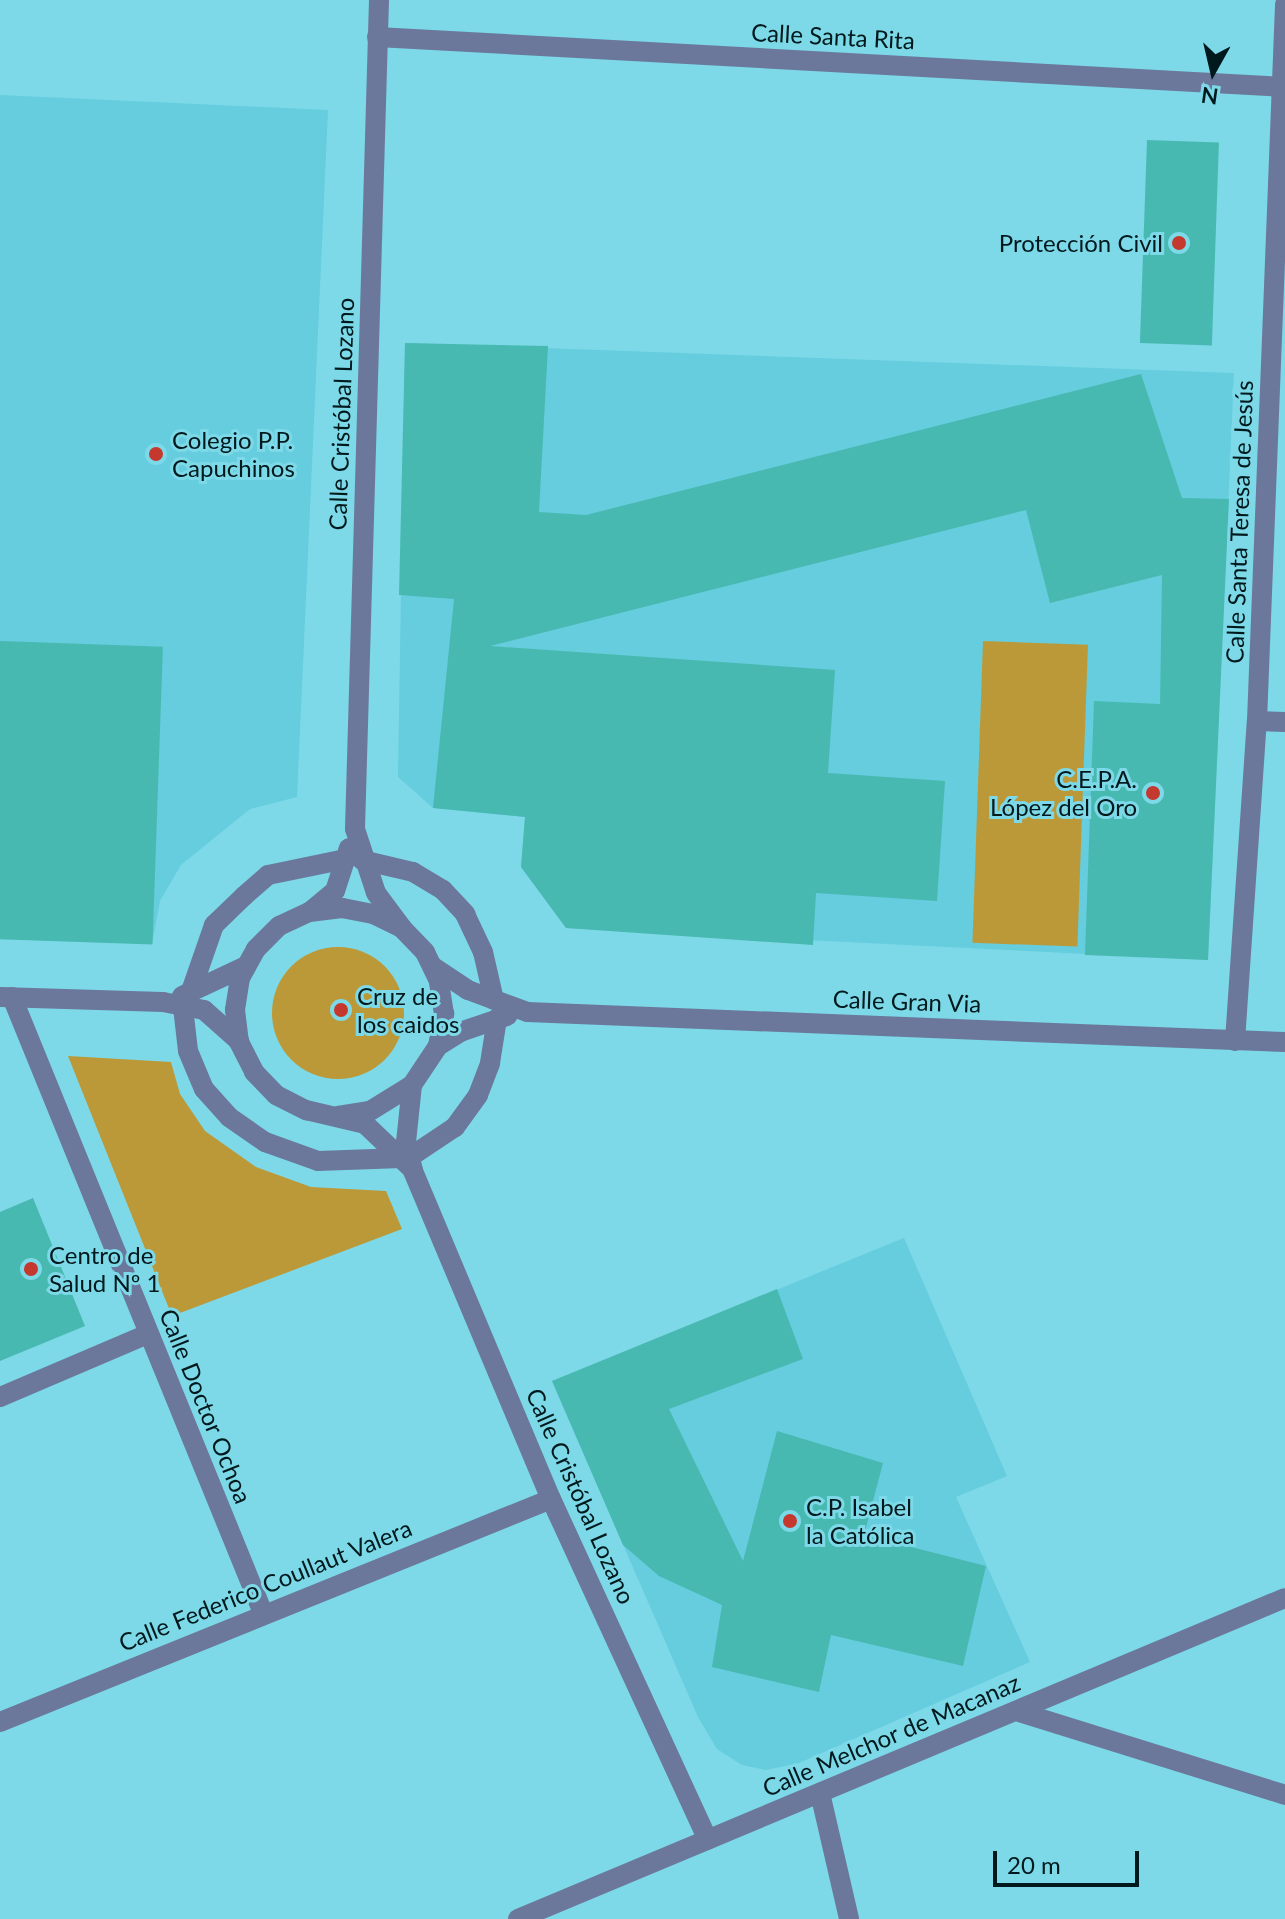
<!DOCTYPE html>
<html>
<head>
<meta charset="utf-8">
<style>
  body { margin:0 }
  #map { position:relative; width:1285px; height:1919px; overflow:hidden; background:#7dd9e8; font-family:Lato,sans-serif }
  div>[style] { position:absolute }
  .built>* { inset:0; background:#65cdde }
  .green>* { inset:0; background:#bb9939; transform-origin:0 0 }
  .round { border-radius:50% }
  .building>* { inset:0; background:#48b9b1; transform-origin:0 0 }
  .minor>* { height:20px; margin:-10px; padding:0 10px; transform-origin:10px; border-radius:10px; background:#6b789c }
  .dots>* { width:22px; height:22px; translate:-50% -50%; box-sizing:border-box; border:4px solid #7dd9e8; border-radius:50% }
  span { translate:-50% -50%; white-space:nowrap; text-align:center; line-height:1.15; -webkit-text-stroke:6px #7dd9e8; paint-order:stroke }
  .street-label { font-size:24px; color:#00191d }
  .poi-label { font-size:24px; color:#00191d }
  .right { translate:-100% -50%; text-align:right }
  .left { translate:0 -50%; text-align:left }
  .north { position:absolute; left:1173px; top:32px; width:80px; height:80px; -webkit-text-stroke:6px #7dd9e8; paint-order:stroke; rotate:188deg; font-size:22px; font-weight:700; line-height:32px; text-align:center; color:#00191d }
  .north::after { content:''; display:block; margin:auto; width:28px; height:36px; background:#00191d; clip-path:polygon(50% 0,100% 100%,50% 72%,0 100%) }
  .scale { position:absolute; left:993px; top:1851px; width:146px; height:36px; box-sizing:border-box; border:4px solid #00191d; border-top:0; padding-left:10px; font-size:24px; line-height:28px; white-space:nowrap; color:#00191d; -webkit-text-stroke:6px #7dd9e8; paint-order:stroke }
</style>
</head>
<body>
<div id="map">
  <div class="built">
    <div style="clip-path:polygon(0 95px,328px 110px,297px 797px,250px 809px,181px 865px,160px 901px,152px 944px,0 939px)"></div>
    <div style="clip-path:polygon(405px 343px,1234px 373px,1208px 960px,566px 928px,521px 867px,525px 817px,433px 808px,398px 777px)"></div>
    <div style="clip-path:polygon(904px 1238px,1007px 1476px,956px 1497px,1030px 1662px,799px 1763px,766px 1770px,742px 1765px,717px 1749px,698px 1717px,552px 1381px)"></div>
  </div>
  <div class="green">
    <div style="left:983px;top:641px;width:105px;height:302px;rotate:2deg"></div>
    <div class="round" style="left:272px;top:947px;width:132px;height:132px"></div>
    <div style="clip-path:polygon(68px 1056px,171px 1062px,180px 1094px,205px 1131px,256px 1167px,311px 1187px,386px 1191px,402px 1229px,172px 1316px)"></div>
  </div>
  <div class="building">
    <div style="left:1147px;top:140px;width:72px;height:203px;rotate:2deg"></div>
    <div style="clip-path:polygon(405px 343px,548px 346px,539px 512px,586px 515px,1141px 374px,1182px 498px,1229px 499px,1208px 960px,1085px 955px,1094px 701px,1160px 704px,1162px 575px,1050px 603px,1026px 510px,490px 646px,835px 670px,828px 773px,945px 781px,937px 901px,816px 893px,813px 945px,566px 928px,521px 867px,525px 817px,433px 808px,454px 599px,399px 595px)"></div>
    <div style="left:0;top:641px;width:163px;height:298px;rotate:2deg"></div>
    <div style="clip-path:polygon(33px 1198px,85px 1326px,0 1361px,0 1212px)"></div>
    <div style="clip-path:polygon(777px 1289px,803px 1359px,669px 1409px,743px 1561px,777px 1431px,883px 1463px,864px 1535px,986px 1566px,963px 1666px,831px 1635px,819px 1692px,712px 1667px,722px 1605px,659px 1576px,623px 1545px,552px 1381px)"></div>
  </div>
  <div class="minor">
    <div style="left:379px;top:0;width:829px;rotate:91.66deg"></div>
    <div style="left:355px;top:829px;width:67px;rotate:71.8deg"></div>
    <div style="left:376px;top:893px;width:44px;rotate:53.4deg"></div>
    <div style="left:377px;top:37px;width:909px;rotate:3.15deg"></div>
    <div style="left:1257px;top:721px;width:28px;rotate:2deg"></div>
    <div style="left:362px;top:860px;width:52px;rotate:13.2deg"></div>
    <div style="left:413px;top:872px;width:35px;rotate:31deg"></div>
    <div style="left:443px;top:890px;width:33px;rotate:47deg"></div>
    <div style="left:465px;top:914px;width:42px;rotate:64.7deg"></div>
    <div style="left:483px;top:952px;width:49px;rotate:77.1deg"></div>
    <div style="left:311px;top:911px;width:31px;rotate:-40deg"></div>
    <div style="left:335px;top:891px;width:45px;rotate:-72deg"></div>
    <div style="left:432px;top:966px;width:43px;rotate:33.7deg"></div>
    <div style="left:468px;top:990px;width:63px;rotate:20.4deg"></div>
    <div style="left:527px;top:1012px;width:759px;rotate:2.27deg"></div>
    <div style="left:190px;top:994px;width:73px;rotate:-70.8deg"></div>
    <div style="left:214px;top:925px;width:42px;rotate:-44deg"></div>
    <div style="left:244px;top:896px;width:32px;rotate:-41deg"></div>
    <div style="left:268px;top:875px;width:80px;rotate:-11.6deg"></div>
    <div style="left:182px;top:996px;width:71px;rotate:-25.1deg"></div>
    <div style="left:0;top:997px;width:163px;rotate:1.8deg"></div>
    <div style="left:163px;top:1002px;width:42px;rotate:11deg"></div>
    <div style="left:204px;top:1010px;width:47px;rotate:41.5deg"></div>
    <div style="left:12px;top:997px;width:665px;rotate:67.83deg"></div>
    <div style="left:183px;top:1007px;width:44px;rotate:83.5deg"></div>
    <div style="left:188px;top:1051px;width:41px;rotate:67.2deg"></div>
    <div style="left:204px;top:1089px;width:38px;rotate:48deg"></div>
    <div style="left:229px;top:1117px;width:44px;rotate:34.8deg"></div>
    <div style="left:265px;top:1142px;width:56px;rotate:19.7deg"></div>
    <div style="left:318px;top:1161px;width:84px;rotate:-2deg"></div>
    <div style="left:1235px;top:1041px;width:321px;rotate:-86.1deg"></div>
    <div style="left:1257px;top:721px;width:717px;rotate:-87.76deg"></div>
    <div style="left:438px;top:1046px;width:26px;rotate:-32deg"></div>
    <div style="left:460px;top:1032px;width:50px;rotate:-18.8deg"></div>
    <div style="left:412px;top:1085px;width:57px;rotate:96deg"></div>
    <div style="left:406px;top:1142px;width:30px;rotate:76deg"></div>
    <div style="left:413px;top:1171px;width:356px;rotate:67.2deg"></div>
    <div style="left:551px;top:1499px;width:375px;rotate:65.3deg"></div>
    <div style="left:338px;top:1116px;width:32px;rotate:-9deg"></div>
    <div style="left:370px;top:1111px;width:49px;rotate:-31.8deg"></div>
    <div style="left:412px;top:1085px;width:47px;rotate:-56.3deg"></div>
    <div style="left:438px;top:1046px;width:33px;rotate:-79deg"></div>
    <div style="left:444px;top:1014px;width:33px;rotate:-99deg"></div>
    <div style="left:439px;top:981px;width:32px;rotate:-116deg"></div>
    <div style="left:425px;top:952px;width:33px;rotate:-134deg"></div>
    <div style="left:402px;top:928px;width:32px;rotate:-154deg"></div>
    <div style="left:373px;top:914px;width:32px;rotate:-169deg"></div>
    <div style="left:342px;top:908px;width:33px;rotate:173deg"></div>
    <div style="left:309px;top:912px;width:33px;rotate:155deg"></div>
    <div style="left:279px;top:926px;width:33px;rotate:135deg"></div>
    <div style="left:256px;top:949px;width:33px;rotate:119deg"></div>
    <div style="left:240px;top:978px;width:32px;rotate:99deg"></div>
    <div style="left:235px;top:1010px;width:32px;rotate:83deg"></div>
    <div style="left:239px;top:1042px;width:34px;rotate:63deg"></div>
    <div style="left:254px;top:1072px;width:32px;rotate:46deg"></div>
    <div style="left:276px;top:1095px;width:34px;rotate:27deg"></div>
    <div style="left:306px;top:1110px;width:61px;rotate:13.3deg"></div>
    <div style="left:365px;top:1124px;width:62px;rotate:43.7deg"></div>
    <div style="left:410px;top:1157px;width:54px;rotate:-33.7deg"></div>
    <div style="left:455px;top:1127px;width:39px;rotate:-54deg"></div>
    <div style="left:478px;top:1095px;width:34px;rotate:-69deg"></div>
    <div style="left:490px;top:1063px;width:45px;rotate:-81deg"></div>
    <div style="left:0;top:1397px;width:161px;rotate:-23.1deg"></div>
    <div style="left:1016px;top:1711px;width:282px;rotate:17.3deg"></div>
    <div style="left:0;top:1722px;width:594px;rotate:-22.03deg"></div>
    <div style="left:820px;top:1793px;width:129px;rotate:77deg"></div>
    <div style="left:518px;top:1919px;width:831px;rotate:-22.71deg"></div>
  </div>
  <div class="dots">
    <div style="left:1179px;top:243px;background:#c5382d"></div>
    <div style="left:156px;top:454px;background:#c5382d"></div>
    <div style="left:1153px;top:793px;background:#c5382d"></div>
    <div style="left:341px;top:1010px;background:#c5382d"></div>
    <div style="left:31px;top:1269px;background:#c5382d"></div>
    <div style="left:790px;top:1521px;background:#c5382d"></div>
  </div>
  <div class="street-label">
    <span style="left:833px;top:36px;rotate:3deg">Calle Santa Rita</span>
    <span style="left:341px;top:414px;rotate:-88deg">Calle Cristóbal Lozano</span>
    <span style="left:1239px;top:522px;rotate:-88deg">Calle Santa Teresa de Jesús</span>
    <span style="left:907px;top:1001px;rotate:2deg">Calle Gran Via</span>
    <span style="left:206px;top:1406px;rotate:68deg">Calle Doctor Ochoa</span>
    <span style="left:581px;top:1496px;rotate:66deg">Calle Cristóbal Lozano</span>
    <span style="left:265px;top:1585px;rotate:-22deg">Calle Federico Coullaut Valera</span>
    <span style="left:891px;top:1735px;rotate:-23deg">Calle Melchor de Macanaz</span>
  </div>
  <div class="poi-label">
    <span class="right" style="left:1163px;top:243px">Protección Civil</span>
    <span class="left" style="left:172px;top:454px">Colegio P.P.<br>Capuchinos</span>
    <span class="right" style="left:1137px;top:793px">C.E.P.A.<br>López del Oro</span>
    <span class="left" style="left:357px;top:1010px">Cruz de<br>los caidos</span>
    <span class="left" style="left:49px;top:1269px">Centro de<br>Salud Nº 1</span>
    <span class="left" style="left:806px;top:1521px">C.P. Isabel<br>la Católica</span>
  </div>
  <div class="north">N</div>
  <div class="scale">20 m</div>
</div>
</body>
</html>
